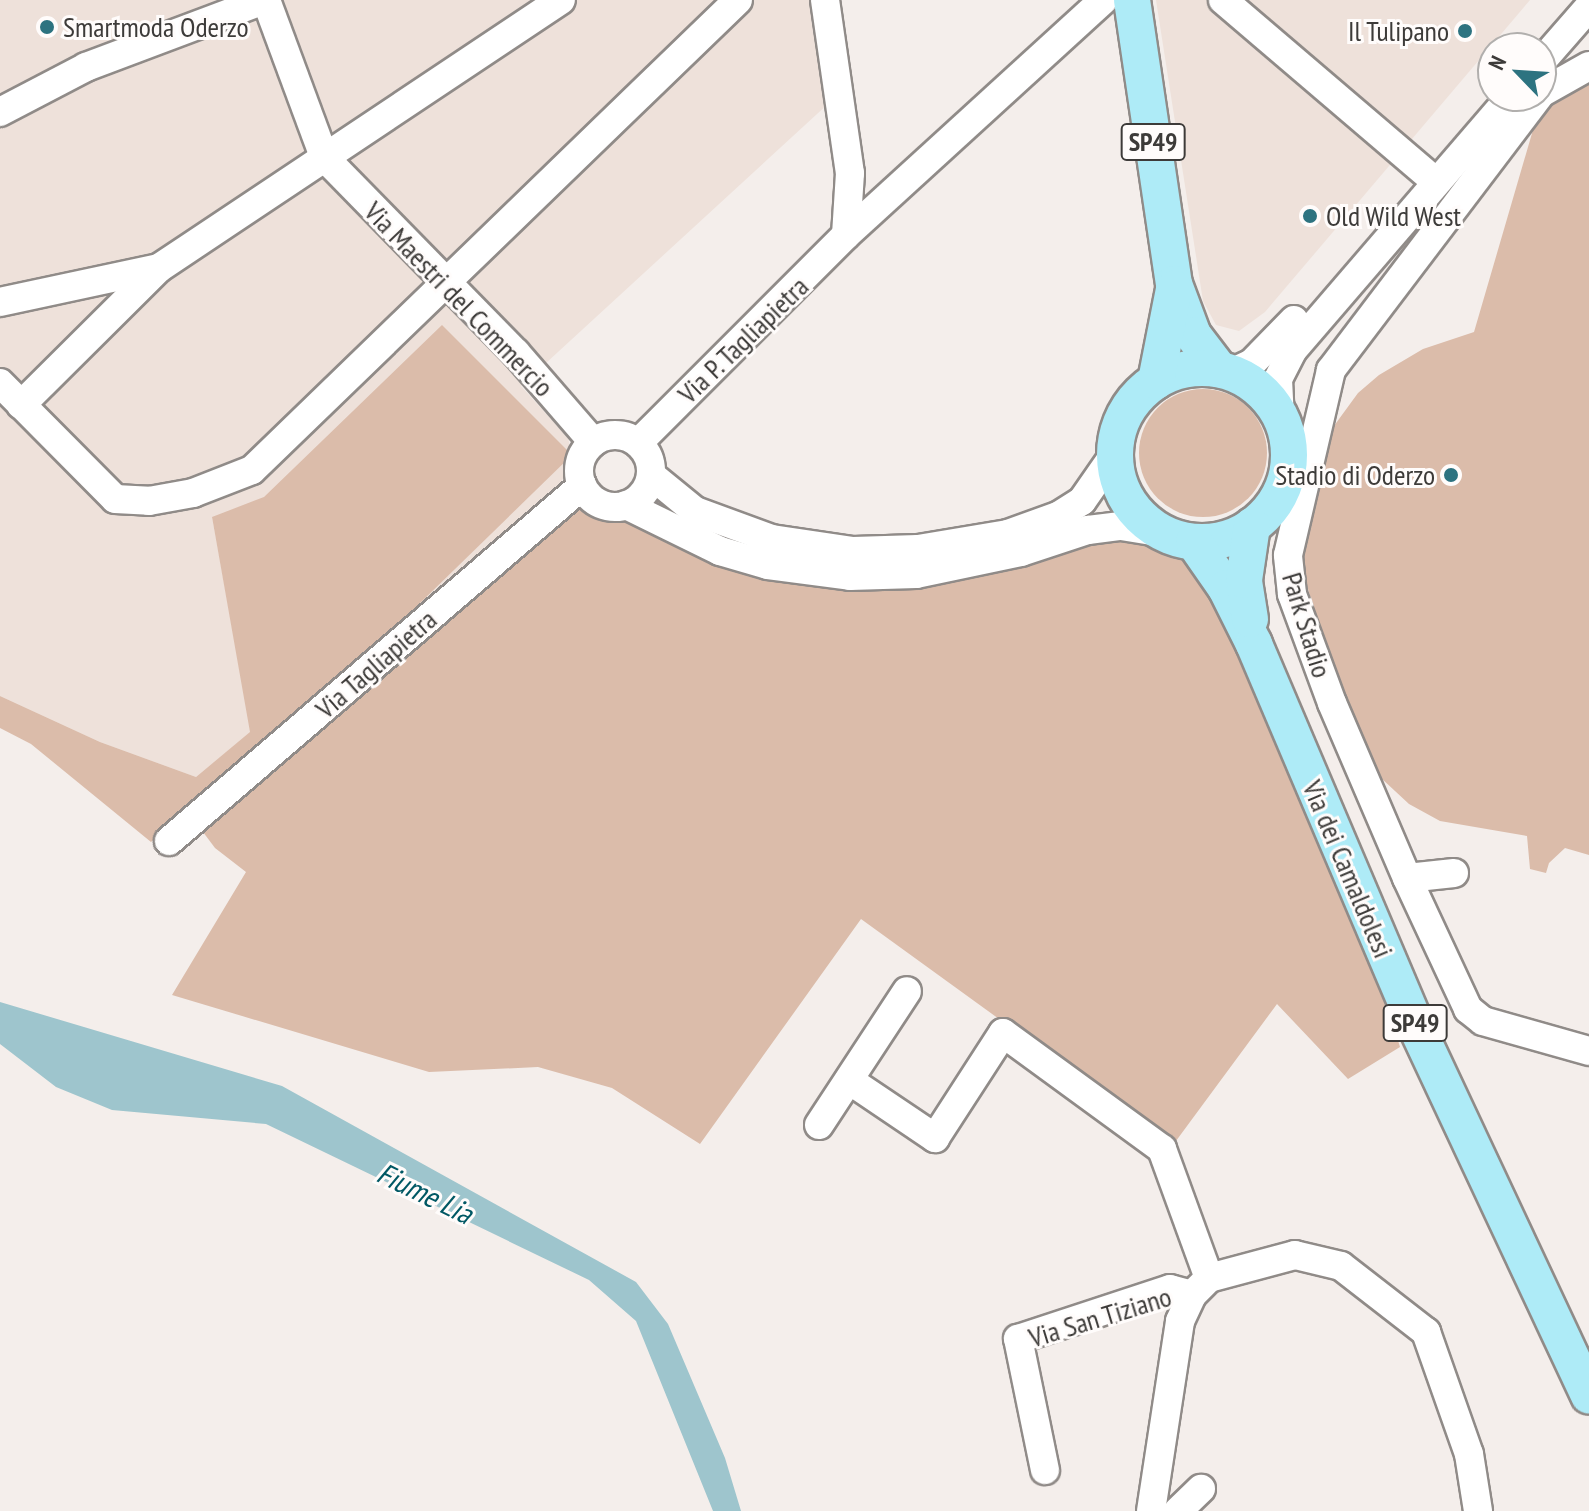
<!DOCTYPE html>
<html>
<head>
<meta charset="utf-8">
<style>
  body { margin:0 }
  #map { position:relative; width:1589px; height:1511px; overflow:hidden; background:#f4eeeb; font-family:"PT Sans Narrow",sans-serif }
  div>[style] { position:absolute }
  .built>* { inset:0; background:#eee1da }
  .green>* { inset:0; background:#dbbcaa }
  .round { border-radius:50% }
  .water>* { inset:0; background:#9ec5cd }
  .roads { filter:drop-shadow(2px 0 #908b88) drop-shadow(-2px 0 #908b88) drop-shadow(0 2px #908b88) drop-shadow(0 -2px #908b88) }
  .minor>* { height:28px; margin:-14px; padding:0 14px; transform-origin:14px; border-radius:14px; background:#fff }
  .minor>.ring { margin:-14px; padding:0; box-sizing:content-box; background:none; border:28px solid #fff; border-radius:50% }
  .major>* { height:36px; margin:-18px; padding:0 18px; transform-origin:18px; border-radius:18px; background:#aeebf7 }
  .major>.ring { margin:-18px; padding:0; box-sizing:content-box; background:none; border:36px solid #aeebf7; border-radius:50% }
  .dots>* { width:22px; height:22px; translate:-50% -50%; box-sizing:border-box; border:4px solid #fffcfb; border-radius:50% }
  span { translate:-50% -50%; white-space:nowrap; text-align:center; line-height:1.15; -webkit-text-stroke:6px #fffcfb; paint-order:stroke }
  .shield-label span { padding:2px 6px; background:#fffcfb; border:2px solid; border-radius:6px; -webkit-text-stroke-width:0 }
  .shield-label { font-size:26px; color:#3d3b39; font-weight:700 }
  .poi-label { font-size:28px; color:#3d3b39 }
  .left { translate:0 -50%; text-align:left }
  .right { translate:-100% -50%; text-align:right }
  .street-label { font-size:28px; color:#3d3b39 }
  .water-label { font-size:30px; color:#005864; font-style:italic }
  .north { position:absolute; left:1477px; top:32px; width:80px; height:80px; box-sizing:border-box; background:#fffcfb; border:2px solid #b1afad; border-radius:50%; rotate:295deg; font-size:22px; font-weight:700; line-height:32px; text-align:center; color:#3d3b39 }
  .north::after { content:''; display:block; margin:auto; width:28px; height:36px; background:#2d7380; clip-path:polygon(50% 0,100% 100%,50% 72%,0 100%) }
</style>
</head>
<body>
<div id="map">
  <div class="built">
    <div style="clip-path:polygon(0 0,815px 0,829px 103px,521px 386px,568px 438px,572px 455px,567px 472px,559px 485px,381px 641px,212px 517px,251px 732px,196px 777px,100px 742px,0 696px)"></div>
    <div style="clip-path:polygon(1156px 0,1530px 0,1265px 312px,1239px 331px,1216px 325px,1203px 301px)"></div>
  </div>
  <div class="green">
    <div style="clip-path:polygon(1589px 83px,1589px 855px,1565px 848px,1549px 863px,1546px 873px,1530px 869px,1527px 836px,1440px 821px,1409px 804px,1381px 778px,1331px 664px,1300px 563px,1331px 430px,1358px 393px,1379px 375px,1423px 349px,1474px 332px,1535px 123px,1559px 97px)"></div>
    <div style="clip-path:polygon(442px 325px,572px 455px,381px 641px,151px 842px,31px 744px,0 728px,0 696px,100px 742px,196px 777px,250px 732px,212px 517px,264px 497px)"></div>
    <div class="round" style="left:1139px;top:389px;width:128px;height:128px"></div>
    <div style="clip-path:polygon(589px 497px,720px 551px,1021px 552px,1160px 532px,1194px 542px,1342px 859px,1400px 1047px,1348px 1079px,1277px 1004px,1173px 1145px,861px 919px,700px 1144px,612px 1088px,538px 1067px,429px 1072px,172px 995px,246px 872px,215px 848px,194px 820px)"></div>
  </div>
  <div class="water">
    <div style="clip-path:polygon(0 1002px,282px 1086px,636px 1282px,668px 1324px,725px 1458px,741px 1511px,713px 1511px,636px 1321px,589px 1280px,266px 1124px,112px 1110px,56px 1087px,0 1044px)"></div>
  </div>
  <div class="roads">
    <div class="minor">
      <div style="left:266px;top:0;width:167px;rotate:69.7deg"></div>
      <div style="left:324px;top:157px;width:274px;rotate:45.6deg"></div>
      <div style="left:516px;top:353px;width:118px;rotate:49.1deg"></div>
      <div style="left:825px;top:0;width:175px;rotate:81.8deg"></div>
      <div style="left:850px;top:173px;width:62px;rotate:93.7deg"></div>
      <div style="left:1223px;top:0;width:280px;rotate:40.5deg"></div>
      <div style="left:1541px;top:62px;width:73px;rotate:-48.9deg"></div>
      <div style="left:1541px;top:93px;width:55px;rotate:-29.4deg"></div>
      <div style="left:0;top:112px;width:97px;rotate:-27.6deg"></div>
      <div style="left:86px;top:67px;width:190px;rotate:-20.6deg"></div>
      <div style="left:0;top:302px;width:162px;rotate:-12.1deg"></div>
      <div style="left:1231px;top:373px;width:23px;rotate:-25deg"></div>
      <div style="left:1252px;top:363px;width:60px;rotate:-45.7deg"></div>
      <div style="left:0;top:383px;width:163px;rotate:45.2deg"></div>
      <div style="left:115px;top:499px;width:34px;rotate:3deg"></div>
      <div style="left:149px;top:501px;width:45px;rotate:-10.3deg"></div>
      <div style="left:193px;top:493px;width:63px;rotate:-21.3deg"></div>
      <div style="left:252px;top:470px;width:676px;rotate:-44.04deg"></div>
      <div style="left:21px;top:405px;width:194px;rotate:-44.8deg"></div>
      <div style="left:159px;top:268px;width:483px;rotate:-33.7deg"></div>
      <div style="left:1280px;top:419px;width:40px;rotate:-92.9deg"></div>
      <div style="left:1278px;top:379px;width:31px;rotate:-63deg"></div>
      <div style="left:1292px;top:351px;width:336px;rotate:-49.3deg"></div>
      <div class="ring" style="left:579px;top:435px;width:44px;height:44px"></div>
      <div style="left:638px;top:443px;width:294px;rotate:-45deg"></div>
      <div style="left:846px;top:235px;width:348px;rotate:-42.4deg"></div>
      <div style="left:651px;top:475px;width:57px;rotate:39.3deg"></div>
      <div style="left:695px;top:511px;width:82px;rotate:20deg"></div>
      <div style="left:772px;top:539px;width:82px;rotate:8.4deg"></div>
      <div style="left:853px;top:551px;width:65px;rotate:-1.8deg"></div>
      <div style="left:918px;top:549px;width:91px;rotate:-9.5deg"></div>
      <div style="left:1008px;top:534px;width:53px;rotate:-19.8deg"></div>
      <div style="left:1058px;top:516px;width:28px;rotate:-32deg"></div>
      <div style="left:1082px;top:501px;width:56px;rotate:-55.2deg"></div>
      <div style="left:626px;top:505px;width:105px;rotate:26.1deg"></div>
      <div style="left:720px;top:551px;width:50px;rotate:16.3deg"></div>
      <div style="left:768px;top:565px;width:83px;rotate:7.6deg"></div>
      <div style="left:850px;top:576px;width:66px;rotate:-1.7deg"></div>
      <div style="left:916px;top:574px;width:107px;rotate:-11.8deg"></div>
      <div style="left:1021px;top:552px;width:71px;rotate:-18.2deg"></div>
      <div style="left:1088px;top:530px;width:33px;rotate:-7deg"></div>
      <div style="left:1121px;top:526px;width:39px;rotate:9deg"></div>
      <div style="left:169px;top:841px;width:545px;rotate:-40.68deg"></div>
      <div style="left:1454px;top:873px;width:47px;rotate:173.9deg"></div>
      <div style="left:1407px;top:878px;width:190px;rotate:-113.2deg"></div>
      <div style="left:1332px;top:703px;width:116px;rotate:-110.2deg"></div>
      <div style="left:1292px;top:594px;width:39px;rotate:-96deg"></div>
      <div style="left:1288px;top:555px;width:190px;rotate:-76.9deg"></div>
      <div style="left:1331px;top:370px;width:344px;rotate:-52.8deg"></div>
      <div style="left:1407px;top:878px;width:145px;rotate:65deg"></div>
      <div style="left:1468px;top:1009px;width:19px;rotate:39deg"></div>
      <div style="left:1483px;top:1021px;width:110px;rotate:15.8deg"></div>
      <div style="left:849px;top:1080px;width:104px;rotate:34deg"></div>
      <div style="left:935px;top:1138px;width:125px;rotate:-57.1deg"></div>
      <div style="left:1003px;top:1033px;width:197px;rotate:36.1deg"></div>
      <div style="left:1162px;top:1149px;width:137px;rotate:70deg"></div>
      <div style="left:819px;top:1125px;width:160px;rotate:-56.7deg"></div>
      <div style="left:1045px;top:1470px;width:134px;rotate:-101.6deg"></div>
      <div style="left:1018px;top:1339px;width:160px;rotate:-18.2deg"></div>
      <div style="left:1170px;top:1289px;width:23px;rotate:15deg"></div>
      <div style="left:1192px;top:1295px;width:24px;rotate:-45deg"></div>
      <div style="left:1209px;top:1278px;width:89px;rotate:-15deg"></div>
      <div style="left:1295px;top:1255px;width:47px;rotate:13.4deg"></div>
      <div style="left:1341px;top:1266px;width:108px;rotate:37.8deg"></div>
      <div style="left:1426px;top:1332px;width:129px;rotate:70.6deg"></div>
      <div style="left:1469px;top:1454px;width:58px;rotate:81deg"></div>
      <div style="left:1151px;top:1511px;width:192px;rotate:-81.3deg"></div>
      <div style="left:1180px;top:1321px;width:29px;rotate:-65deg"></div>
      <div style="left:1178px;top:1511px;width:32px;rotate:-44deg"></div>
    </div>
    <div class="major">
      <div style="left:1132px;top:0;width:287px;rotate:81.6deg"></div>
      <div style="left:1174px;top:284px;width:54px;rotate:69.6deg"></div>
      <div style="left:1193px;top:335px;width:43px;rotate:52.6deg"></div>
      <div class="ring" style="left:1115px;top:368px;width:138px;height:138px"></div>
      <div style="left:1156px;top:381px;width:94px;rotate:-78.9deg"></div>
      <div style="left:1194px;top:542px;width:56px;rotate:55.2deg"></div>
      <div style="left:1226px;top:588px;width:63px;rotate:63.4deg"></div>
      <div style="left:1254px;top:644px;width:415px;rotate:67deg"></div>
      <div style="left:1416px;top:1026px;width:408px;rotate:64.9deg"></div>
      <div style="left:1250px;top:619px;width:39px;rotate:-99deg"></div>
      <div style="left:1244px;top:580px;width:55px;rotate:-81.6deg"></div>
    </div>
  </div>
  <div class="dots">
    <div style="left:47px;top:27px;background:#2d7380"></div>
    <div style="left:1465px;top:31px;background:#2d7380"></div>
    <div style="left:1310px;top:216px;background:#2d7380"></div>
    <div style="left:1451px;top:475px;background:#2d7380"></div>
  </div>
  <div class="shield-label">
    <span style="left:1153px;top:142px">SP49</span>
    <span style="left:1415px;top:1023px">SP49</span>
  </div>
  <div class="poi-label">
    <span class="left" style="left:63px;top:27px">Smartmoda Oderzo</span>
    <span class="right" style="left:1449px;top:31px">Il Tulipano</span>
    <span class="left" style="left:1326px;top:216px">Old Wild West</span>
    <span class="right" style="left:1435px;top:475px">Stadio di Oderzo</span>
  </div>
  <div class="street-label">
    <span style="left:459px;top:299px;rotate:46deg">Via Maestri del Commercio</span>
    <span style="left:743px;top:340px;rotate:-44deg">Via P. Tagliapietra</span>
    <span style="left:1307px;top:625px;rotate:73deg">Park Stadio</span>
    <span style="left:376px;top:664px;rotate:-41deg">Via Tagliapietra</span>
    <span style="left:1348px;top:869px;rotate:67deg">Via dei Camaldolesi</span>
    <span style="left:1100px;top:1317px;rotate:-17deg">Via San Tiziano</span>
  </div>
  <div class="water-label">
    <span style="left:425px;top:1193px;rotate:26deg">Fiume Lia</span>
  </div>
  <div class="north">N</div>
</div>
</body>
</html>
